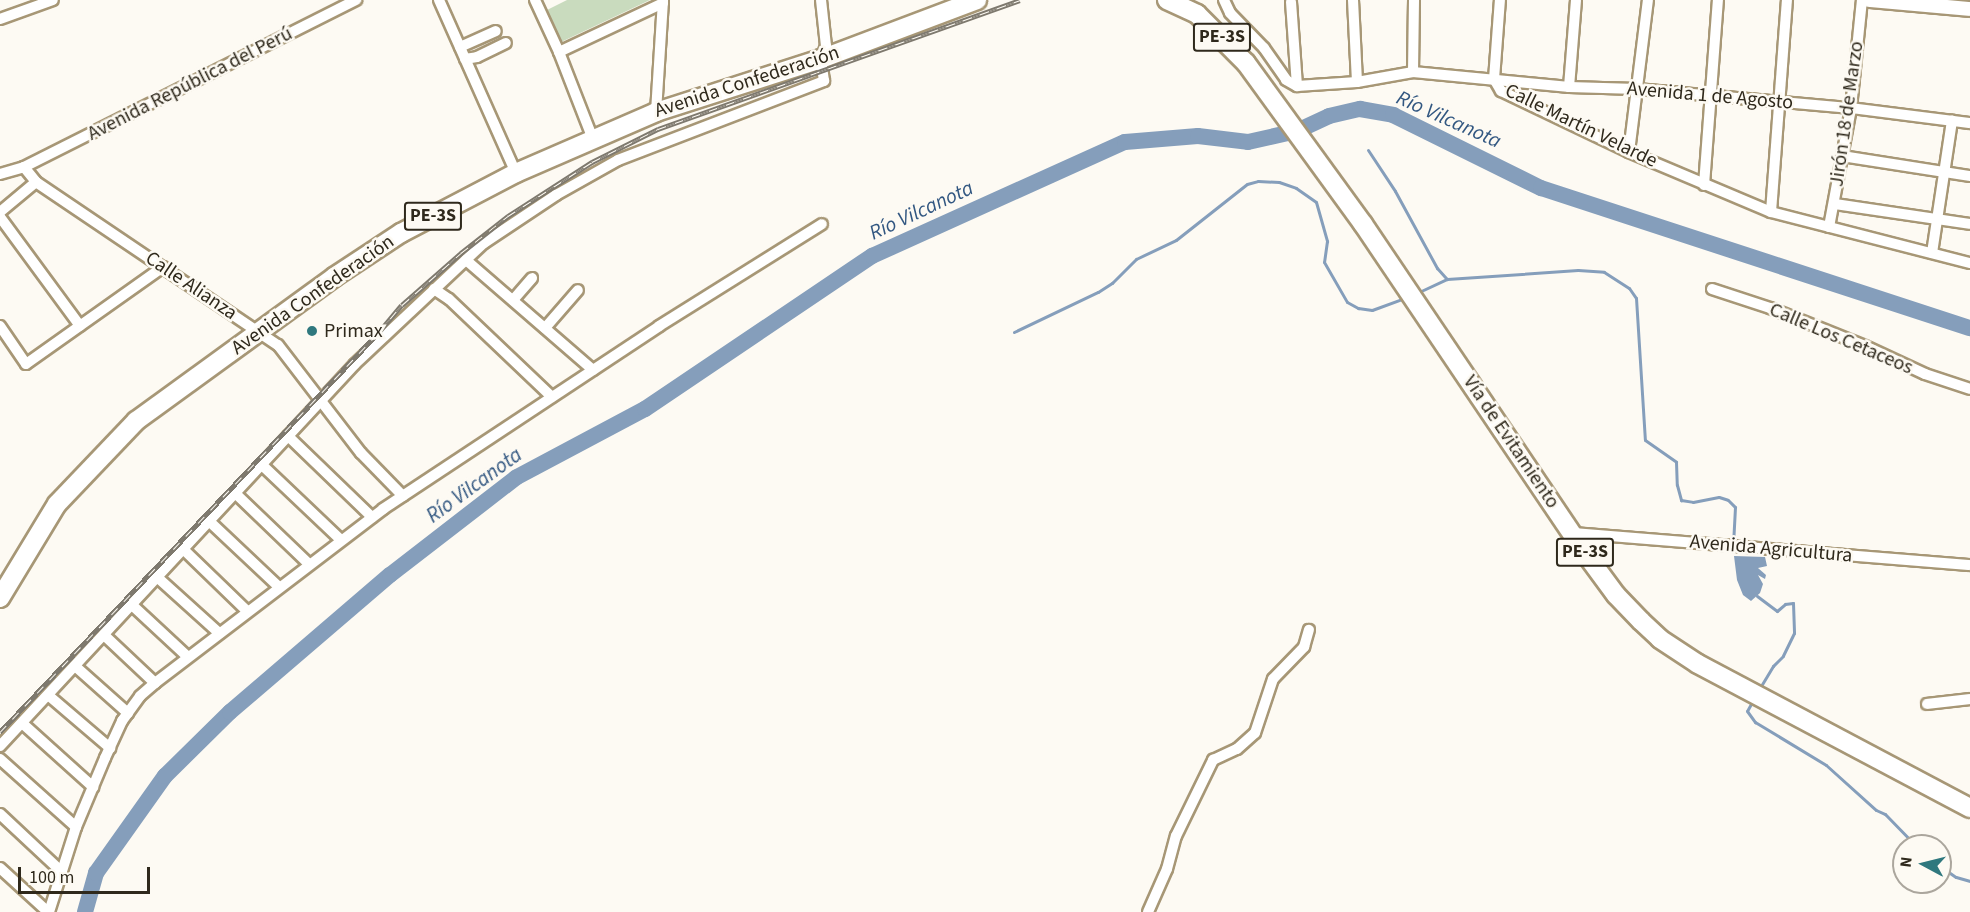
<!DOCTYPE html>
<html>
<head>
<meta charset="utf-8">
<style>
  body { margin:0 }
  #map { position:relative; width:1970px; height:912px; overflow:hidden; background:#fdfaf3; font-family:"Source Sans 3",sans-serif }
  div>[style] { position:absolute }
  .green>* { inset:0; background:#c9dbbe }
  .water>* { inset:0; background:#859ebb }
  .stream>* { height:3px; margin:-1.5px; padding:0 1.5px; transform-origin:1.5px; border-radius:1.5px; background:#859ebb }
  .river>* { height:16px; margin:-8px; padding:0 8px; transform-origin:8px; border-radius:8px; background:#859ebb }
  .roads { filter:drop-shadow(2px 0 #a79776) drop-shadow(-2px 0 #a79776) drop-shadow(0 2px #a79776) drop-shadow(0 -2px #a79776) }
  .minor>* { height:10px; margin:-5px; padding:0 5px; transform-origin:5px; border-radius:5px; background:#fff }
  .tertiary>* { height:14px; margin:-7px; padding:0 7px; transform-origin:7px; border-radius:7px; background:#fff }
  .trunk>* { height:18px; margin:-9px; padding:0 9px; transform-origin:9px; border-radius:9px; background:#fff }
  .rail>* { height:5px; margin-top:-2.5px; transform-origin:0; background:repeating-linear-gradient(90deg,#fdfaf3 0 9px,#7e796e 0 18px); box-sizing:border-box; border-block:2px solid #7e796e }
  .dots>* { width:16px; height:16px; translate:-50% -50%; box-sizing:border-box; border:3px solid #fdfaf3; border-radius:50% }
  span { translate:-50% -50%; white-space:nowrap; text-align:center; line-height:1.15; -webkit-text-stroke:5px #fdfaf3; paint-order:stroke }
  .shield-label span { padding:2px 4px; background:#fdfaf3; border:2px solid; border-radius:4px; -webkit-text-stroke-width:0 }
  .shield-label { font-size:18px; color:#2f291c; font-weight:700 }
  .street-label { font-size:20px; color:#2f291c }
  .poi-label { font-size:20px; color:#2f291c }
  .left { translate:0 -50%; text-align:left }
  .water-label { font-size:21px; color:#325781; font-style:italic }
  .north { position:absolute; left:1892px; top:834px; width:60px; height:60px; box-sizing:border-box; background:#fdfaf3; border:2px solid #aba69d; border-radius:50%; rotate:277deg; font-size:16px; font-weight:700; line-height:24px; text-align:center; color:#2f291c }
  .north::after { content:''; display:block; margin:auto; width:21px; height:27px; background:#2f787e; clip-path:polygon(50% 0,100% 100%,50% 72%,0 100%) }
  .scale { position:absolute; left:18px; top:867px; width:132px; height:27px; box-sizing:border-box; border:3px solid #2f291c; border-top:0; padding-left:8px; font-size:18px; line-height:21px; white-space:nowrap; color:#2f291c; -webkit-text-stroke:4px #fdfaf3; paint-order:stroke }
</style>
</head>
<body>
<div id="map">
  <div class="green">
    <div style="clip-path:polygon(567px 0,650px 0,559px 43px,545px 11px)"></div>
  </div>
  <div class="water">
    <div style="clip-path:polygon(1734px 556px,1765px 557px,1767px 566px,1758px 568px,1766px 575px,1765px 579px,1758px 575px,1763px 584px,1760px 593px,1751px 601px,1743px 595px,1737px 580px)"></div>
  </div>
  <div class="stream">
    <div style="left:1368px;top:150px;width:49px;rotate:56.6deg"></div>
    <div style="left:1395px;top:191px;width:88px;rotate:61.4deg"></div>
    <div style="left:1437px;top:268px;width:15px;rotate:48deg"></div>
    <div style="left:1419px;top:292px;width:31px;rotate:-25deg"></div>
    <div style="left:1447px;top:279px;width:131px;rotate:-3.9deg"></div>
    <div style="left:1578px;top:270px;width:26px;rotate:4deg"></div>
    <div style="left:1604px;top:272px;width:30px;rotate:33deg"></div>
    <div style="left:1629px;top:288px;width:12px;rotate:55deg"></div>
    <div style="left:1636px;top:298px;width:142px;rotate:86.4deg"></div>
    <div style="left:1645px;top:440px;width:38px;rotate:35deg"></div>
    <div style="left:1676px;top:462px;width:23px;rotate:88deg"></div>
    <div style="left:1677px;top:485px;width:16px;rotate:75deg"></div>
    <div style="left:1681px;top:500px;width:12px;rotate:9deg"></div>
    <div style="left:1693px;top:502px;width:26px;rotate:-11deg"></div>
    <div style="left:1719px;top:497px;width:9px;rotate:18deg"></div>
    <div style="left:1728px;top:500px;width:10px;rotate:45deg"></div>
    <div style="left:1735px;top:507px;width:35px;rotate:93deg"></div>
    <div style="left:1014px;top:332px;width:93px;rotate:-25.5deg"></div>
    <div style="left:1098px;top:292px;width:17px;rotate:-33deg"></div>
    <div style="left:1112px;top:283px;width:34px;rotate:-45deg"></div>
    <div style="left:1136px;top:259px;width:44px;rotate:-25.4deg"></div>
    <div style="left:1176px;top:240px;width:90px;rotate:-38.3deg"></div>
    <div style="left:1247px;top:184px;width:11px;rotate:-15deg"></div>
    <div style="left:1258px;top:181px;width:21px;rotate:3deg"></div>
    <div style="left:1279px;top:182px;width:18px;rotate:19deg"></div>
    <div style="left:1296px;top:188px;width:24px;rotate:35deg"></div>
    <div style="left:1316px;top:202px;width:41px;rotate:74.2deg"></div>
    <div style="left:1327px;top:241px;width:21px;rotate:98deg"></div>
    <div style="left:1324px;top:262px;width:46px;rotate:60.1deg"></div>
    <div style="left:1347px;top:302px;width:13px;rotate:29deg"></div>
    <div style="left:1358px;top:308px;width:14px;rotate:8deg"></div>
    <div style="left:1372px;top:310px;width:33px;rotate:-20deg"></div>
    <div style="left:1757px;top:596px;width:25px;rotate:37deg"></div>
    <div style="left:1777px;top:611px;width:11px;rotate:-41deg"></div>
    <div style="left:1785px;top:604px;width:8px;rotate:-7deg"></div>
    <div style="left:1793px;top:603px;width:30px;rotate:88deg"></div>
    <div style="left:1794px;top:633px;width:25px;rotate:116deg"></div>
    <div style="left:1783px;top:656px;width:14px;rotate:135deg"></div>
    <div style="left:1773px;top:666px;width:26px;rotate:121deg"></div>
    <div style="left:1752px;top:702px;width:10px;rotate:119deg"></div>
    <div style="left:1747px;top:711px;width:14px;rotate:54deg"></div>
    <div style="left:1755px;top:722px;width:83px;rotate:31.2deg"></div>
    <div style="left:1826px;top:765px;width:67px;rotate:42deg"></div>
    <div style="left:1876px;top:810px;width:10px;rotate:24deg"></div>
    <div style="left:1885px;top:814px;width:45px;rotate:45.9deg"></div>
    <div style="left:1940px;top:866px;width:19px;rotate:35deg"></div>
    <div style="left:1956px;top:877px;width:15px;rotate:16deg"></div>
  </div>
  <div class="river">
    <div style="left:85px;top:912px;width:41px;rotate:-74.2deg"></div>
    <div style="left:96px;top:873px;width:119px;rotate:-54.6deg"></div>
    <div style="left:165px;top:776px;width:91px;rotate:-44.6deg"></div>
    <div style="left:230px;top:712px;width:211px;rotate:-40.6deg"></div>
    <div style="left:390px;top:575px;width:160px;rotate:-37.7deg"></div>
    <div style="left:517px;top:477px;width:145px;rotate:-28deg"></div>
    <div style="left:645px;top:409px;width:274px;rotate:-34deg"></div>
    <div style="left:872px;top:256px;width:277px;rotate:-24.3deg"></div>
    <div style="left:1125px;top:142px;width:73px;rotate:-4.7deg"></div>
    <div style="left:1198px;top:136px;width:50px;rotate:6.8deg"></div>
    <div style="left:1248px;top:142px;width:50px;rotate:-12.7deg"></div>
    <div style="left:1297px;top:131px;width:35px;rotate:-25deg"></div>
    <div style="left:1329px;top:116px;width:32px;rotate:-13deg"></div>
    <div style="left:1360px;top:109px;width:34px;rotate:10deg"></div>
    <div style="left:1393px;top:115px;width:165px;rotate:26.3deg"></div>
    <div style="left:1541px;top:188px;width:451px;rotate:18.1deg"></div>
  </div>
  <div class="roads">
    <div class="minor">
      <div style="left:439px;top:0;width:189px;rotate:66deg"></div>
      <div style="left:535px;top:0;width:57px;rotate:65.2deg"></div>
      <div style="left:559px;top:52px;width:93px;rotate:68.7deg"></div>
      <div style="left:1224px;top:0;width:14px;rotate:65deg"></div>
      <div style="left:1230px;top:13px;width:49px;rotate:45.8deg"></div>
      <div style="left:1264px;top:48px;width:39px;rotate:55deg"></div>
      <div style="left:1286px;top:80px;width:13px;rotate:29deg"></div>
      <div style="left:1297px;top:86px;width:60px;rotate:-3.8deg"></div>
      <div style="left:1357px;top:82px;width:57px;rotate:-10.1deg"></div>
      <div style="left:1413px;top:72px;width:157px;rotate:5.5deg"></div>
      <div style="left:1569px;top:87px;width:68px;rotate:1.7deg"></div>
      <div style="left:1637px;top:89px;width:215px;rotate:5.1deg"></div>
      <div style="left:1851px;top:108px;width:120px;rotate:7.2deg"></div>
      <div style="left:1353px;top:0;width:82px;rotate:87.2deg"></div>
      <div style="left:1291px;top:2px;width:84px;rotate:85.9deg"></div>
      <div style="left:0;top:19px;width:56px;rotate:-19.7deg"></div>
      <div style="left:460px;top:47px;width:39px;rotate:-24deg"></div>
      <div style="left:559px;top:52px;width:115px;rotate:-25.2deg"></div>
      <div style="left:465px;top:59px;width:12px;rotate:-9deg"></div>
      <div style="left:477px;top:57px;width:32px;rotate:-26deg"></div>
      <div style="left:1413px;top:72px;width:72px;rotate:-89.2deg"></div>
      <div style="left:1494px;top:79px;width:14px;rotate:60deg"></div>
      <div style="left:1501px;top:91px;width:142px;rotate:25.5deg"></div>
      <div style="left:1629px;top:152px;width:154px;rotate:22.9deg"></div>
      <div style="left:1771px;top:212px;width:205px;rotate:14.4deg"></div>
      <div style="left:1494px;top:79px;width:79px;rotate:-85.7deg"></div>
      <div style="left:1569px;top:87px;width:87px;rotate:-85.4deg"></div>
      <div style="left:656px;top:112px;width:112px;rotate:-86.4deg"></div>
      <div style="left:1629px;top:152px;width:153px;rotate:-82.9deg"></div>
      <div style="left:1842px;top:156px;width:130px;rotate:8.9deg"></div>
      <div style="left:24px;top:167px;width:19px;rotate:51deg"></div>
      <div style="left:36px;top:182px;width:292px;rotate:34deg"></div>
      <div style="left:278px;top:345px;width:136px;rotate:52.5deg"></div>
      <div style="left:361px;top:453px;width:60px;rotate:45.7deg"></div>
      <div style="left:0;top:174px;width:25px;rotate:-16deg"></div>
      <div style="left:24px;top:167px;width:372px;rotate:-26.7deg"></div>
      <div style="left:1704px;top:185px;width:186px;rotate:-85.7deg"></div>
      <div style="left:1835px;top:204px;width:136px;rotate:8.4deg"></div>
      <div style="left:0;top:212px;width:47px;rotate:-39.8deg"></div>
      <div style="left:1771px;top:212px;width:213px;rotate:-85.7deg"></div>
      <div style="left:0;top:217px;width:135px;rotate:53.7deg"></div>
      <div style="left:1829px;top:227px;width:121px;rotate:-79.5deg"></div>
      <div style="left:1851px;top:108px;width:109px;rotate:-84.2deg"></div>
      <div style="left:1932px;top:253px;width:134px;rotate:-81.4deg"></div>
      <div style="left:466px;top:260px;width:168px;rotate:40.9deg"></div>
      <div style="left:434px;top:289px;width:18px;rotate:34deg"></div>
      <div style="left:449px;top:299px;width:142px;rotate:43.6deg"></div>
      <div style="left:1712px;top:289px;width:61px;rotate:18.1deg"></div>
      <div style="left:1770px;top:308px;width:102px;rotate:21.8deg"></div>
      <div style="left:1865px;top:346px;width:66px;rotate:25deg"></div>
      <div style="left:1925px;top:374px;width:47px;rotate:18.4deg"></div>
      <div style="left:513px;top:300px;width:29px;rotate:-49deg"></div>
      <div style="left:0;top:326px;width:46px;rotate:55.6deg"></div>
      <div style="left:26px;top:364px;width:168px;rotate:-35.3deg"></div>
      <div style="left:545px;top:328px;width:50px;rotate:-49deg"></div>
      <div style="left:288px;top:436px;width:117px;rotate:44deg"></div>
      <div style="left:262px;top:465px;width:109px;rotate:43.5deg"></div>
      <div style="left:235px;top:493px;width:103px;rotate:43.8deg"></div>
      <div style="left:209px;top:521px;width:96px;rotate:43.3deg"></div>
      <div style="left:1572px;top:533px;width:399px;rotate:4.6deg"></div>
      <div style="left:183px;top:549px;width:89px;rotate:44.1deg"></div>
      <div style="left:157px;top:577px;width:84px;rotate:42.1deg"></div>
      <div style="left:132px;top:605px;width:76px;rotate:42.9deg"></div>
      <div style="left:104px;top:635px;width:70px;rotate:43.3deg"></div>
      <div style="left:75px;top:666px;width:71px;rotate:41.6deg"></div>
      <div style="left:48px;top:695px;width:82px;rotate:40.5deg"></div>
      <div style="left:1927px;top:704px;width:43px;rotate:-6.6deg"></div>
      <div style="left:22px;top:723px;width:96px;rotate:42deg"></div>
      <div style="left:0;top:746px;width:521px;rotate:-47.1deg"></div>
      <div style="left:355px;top:364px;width:177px;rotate:-43.2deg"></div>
      <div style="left:484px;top:243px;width:87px;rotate:-33.7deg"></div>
      <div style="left:556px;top:195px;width:71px;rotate:-29.4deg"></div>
      <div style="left:618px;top:160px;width:221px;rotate:-21deg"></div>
      <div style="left:824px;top:81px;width:22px;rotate:-98deg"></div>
      <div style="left:821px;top:59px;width:14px;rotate:-69deg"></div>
      <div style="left:826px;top:46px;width:46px;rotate:-96.2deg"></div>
      <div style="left:0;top:759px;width:102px;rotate:41.8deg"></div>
      <div style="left:0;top:814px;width:85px;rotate:43.1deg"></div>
      <div style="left:0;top:868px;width:65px;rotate:42.5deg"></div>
      <div style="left:49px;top:912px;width:89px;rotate:-72.4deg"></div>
      <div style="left:76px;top:827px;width:75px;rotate:-67.2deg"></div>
      <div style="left:105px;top:758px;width:41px;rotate:-65.3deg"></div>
      <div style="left:122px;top:721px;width:31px;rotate:-54deg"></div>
      <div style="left:140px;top:696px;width:20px;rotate:-41deg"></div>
      <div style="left:155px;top:683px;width:287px;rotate:-37.3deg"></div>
      <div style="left:383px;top:509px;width:331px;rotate:-33.5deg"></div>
      <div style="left:659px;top:326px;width:192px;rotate:-32deg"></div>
      <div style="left:1148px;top:912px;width:47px;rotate:-66.2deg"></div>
      <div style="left:1167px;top:869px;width:34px;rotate:-75deg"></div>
      <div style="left:1176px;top:836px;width:85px;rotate:-64deg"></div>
      <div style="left:1213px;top:760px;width:26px;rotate:-25deg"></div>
      <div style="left:1237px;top:749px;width:24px;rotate:-42deg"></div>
      <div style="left:1255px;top:733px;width:57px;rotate:-71.6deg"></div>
      <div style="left:1273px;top:679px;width:45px;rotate:-45.9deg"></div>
      <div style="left:1304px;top:647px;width:18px;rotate:-74deg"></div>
    </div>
    <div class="tertiary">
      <div style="left:1869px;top:0;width:101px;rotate:5.1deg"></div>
    </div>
    <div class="trunk">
      <div style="left:1167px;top:0;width:33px;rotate:25deg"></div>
      <div style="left:1197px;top:14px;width:69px;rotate:45deg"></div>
      <div style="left:1246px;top:63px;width:199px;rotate:54deg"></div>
      <div style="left:1363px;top:224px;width:397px;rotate:56deg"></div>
      <div style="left:1585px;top:553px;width:52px;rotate:53.6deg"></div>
      <div style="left:1616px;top:595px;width:36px;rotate:46deg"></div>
      <div style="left:1641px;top:621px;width:26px;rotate:43deg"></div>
      <div style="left:1660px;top:639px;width:45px;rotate:33.3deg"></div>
      <div style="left:1698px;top:664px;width:308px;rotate:27.9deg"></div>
      <div style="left:0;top:598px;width:110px;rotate:-58.8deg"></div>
      <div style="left:57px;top:504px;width:115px;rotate:-46.4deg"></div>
      <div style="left:136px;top:421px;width:245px;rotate:-36deg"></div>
      <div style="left:334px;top:277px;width:80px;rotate:-33.3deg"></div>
      <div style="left:401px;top:233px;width:130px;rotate:-27.6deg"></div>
      <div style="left:516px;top:173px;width:153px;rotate:-23.5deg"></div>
      <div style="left:656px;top:112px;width:173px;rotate:-17.8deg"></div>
      <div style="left:821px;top:59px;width:167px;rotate:-20.7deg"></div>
    </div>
  </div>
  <div class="rail">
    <div style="left:0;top:732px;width:551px;rotate:-46.54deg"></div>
    <div style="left:379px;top:332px;width:35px;rotate:-50deg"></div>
    <div style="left:402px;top:305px;width:79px;rotate:-41.4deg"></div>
    <div style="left:461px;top:253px;width:60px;rotate:-38.2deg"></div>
    <div style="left:508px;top:216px;width:100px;rotate:-32.7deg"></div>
    <div style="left:592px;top:162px;width:74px;rotate:-26.6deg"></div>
    <div style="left:658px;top:129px;width:384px;rotate:-19.6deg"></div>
  </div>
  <div class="dots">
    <div style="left:312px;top:331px;background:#2f787e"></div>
  </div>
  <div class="shield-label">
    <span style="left:1222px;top:37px">PE-3S</span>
    <span style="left:433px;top:216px">PE-3S</span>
    <span style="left:1585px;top:552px">PE-3S</span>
  </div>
  <div class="street-label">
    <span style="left:747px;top:82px;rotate:-18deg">Avenida Confederación</span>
    <span style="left:190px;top:84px;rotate:-27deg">Avenida República del Perú</span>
    <span style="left:1710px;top:96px;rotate:5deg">Avenida 1 de Agosto</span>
    <span style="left:1847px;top:114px;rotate:-82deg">Jirón 18 de Marzo</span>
    <span style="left:1581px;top:126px;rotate:26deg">Calle Martín Velarde</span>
    <span style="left:191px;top:286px;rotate:34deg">Calle Alianza</span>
    <span style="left:313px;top:295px;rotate:-35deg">Avenida Confederación</span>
    <span style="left:1841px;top:339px;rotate:23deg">Calle Los Cetaceos</span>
    <span style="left:1511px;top:442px;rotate:56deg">Vía de Evitamiento</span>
    <span style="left:1771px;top:549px;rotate:5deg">Avenida Agricultura</span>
  </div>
  <div class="poi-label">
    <span class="left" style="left:324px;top:331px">Primax</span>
  </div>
  <div class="water-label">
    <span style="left:1449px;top:119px;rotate:24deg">Río Vilcanota</span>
    <span style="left:921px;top:210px;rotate:-25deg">Río Vilcanota</span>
    <span style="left:474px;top:485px;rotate:-36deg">Río Vilcanota</span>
  </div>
  <div class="north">N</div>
  <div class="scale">100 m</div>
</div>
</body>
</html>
